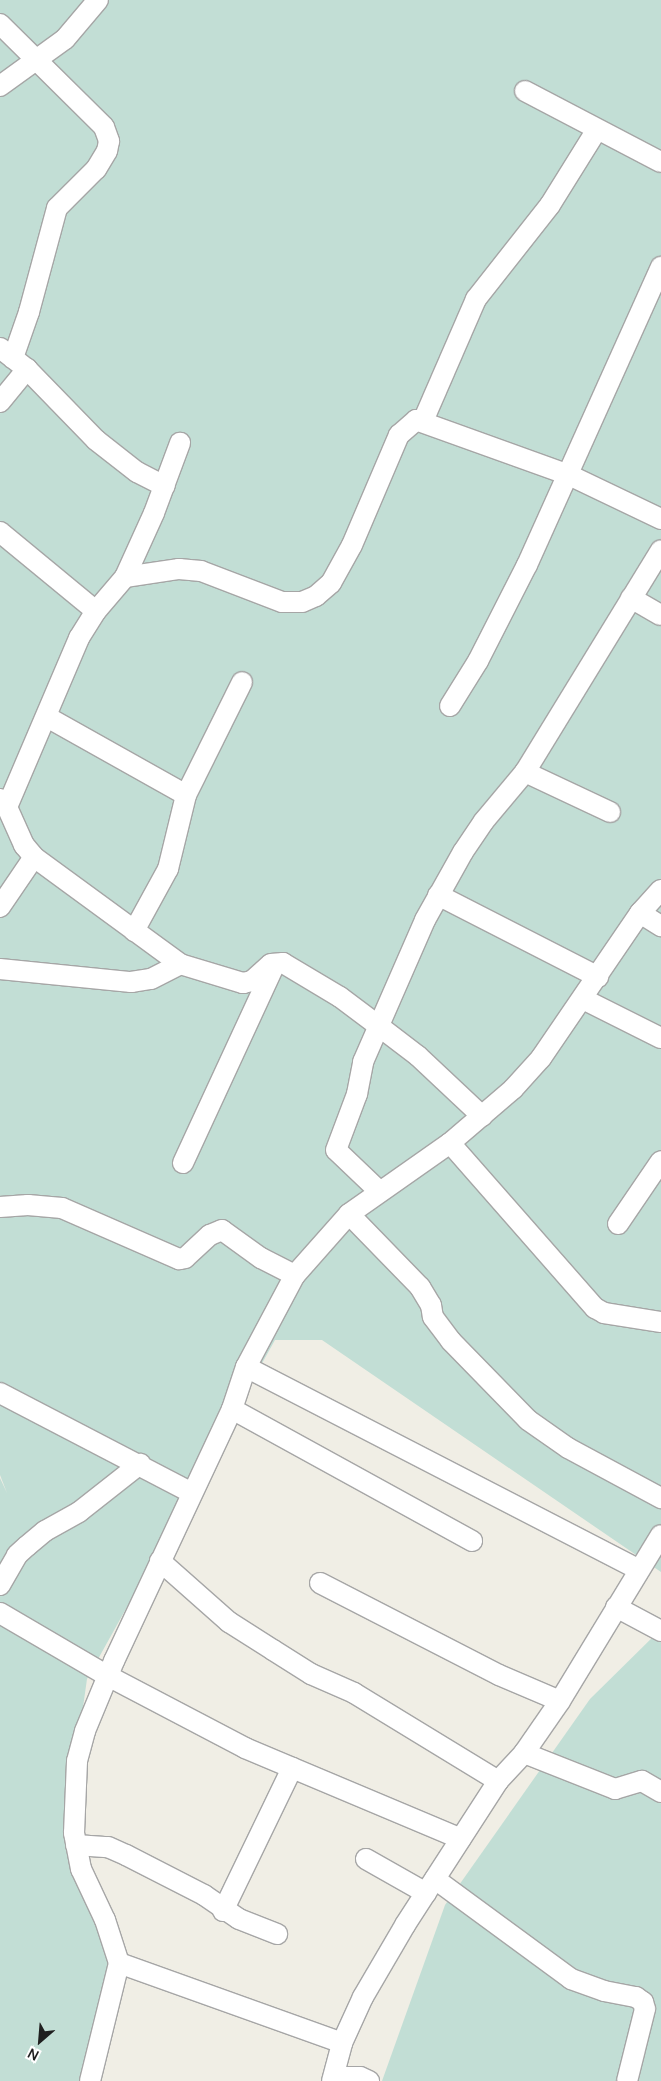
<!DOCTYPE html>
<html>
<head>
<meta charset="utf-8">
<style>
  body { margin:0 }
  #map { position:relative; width:661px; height:2081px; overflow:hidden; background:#f0eee5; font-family:Manrope,sans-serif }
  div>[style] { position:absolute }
  .wetland>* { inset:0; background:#c2ded5 }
  .roads { filter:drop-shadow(1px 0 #a6a6a6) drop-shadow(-1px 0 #a6a6a6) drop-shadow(0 1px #a6a6a6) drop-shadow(0 -1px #a6a6a6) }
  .minor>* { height:20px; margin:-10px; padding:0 10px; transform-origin:10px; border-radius:10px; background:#fff }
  span { translate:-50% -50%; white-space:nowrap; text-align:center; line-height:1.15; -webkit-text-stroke:4px #fff; paint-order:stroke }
  .north { position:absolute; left:15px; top:2016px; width:50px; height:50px; -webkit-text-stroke:4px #fff; paint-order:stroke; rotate:207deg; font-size:14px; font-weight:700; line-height:20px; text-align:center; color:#1f1f1f }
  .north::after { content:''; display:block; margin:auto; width:18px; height:22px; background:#1f1f1f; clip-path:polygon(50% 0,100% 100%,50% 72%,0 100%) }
</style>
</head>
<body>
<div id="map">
  <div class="wetland">
    <div style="clip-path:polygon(0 0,661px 0,661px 1572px,322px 1340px,275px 1340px,87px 1679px,67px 1820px,115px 1965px,84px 2081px,0 2081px,0 1478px,7px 1493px,0 1475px)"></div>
    <div style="clip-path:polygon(661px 1629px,661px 2081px,382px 2081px,445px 1905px,590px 1699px)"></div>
  </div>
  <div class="roads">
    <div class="minor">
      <div style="left:0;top:24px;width:146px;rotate:44.7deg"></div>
      <div style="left:104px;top:127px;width:15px;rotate:70deg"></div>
      <div style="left:109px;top:141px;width:10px;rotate:101deg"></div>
      <div style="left:107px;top:151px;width:21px;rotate:121deg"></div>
      <div style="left:96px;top:169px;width:55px;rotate:135deg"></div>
      <div style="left:57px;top:208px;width:108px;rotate:105.1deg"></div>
      <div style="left:29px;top:312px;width:49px;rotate:109.2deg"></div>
      <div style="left:0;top:86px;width:80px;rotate:-35.9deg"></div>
      <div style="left:65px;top:39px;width:51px;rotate:-49.8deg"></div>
      <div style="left:525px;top:91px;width:153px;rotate:27.6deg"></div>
      <div style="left:0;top:348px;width:34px;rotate:38deg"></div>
      <div style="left:27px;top:369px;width:99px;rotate:45.8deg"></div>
      <div style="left:96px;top:440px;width:52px;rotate:38deg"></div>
      <div style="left:137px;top:472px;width:31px;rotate:27deg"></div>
      <div style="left:0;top:402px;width:43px;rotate:-50.7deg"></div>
      <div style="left:423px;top:421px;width:133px;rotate:-66.5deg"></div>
      <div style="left:476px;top:299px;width:120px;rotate:-51.8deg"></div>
      <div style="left:550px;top:205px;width:87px;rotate:-58.1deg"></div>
      <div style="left:0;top:532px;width:124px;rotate:39.5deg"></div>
      <div style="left:125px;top:577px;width:55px;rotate:-8.4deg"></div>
      <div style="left:179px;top:569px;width:22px;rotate:5deg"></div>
      <div style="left:201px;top:571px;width:87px;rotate:20.9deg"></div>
      <div style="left:282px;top:602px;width:20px"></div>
      <div style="left:302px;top:602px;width:15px;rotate:-23deg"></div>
      <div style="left:316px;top:596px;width:20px;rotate:-41deg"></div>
      <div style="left:331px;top:583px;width:43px;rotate:-61.1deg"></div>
      <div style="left:352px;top:545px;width:120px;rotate:-66.9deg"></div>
      <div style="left:399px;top:435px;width:23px;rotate:-41deg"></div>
      <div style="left:416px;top:420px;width:163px;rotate:19.8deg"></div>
      <div style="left:569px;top:475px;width:102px;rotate:25.6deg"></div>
      <div style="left:631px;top:598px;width:34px;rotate:30deg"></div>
      <div style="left:450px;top:706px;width:53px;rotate:-58.1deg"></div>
      <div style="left:478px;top:661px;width:108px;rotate:-63deg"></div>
      <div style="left:527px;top:565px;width:327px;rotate:-65.8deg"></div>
      <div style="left:47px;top:717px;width:159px;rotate:29.3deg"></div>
      <div style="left:525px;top:772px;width:94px;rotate:25.2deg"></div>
      <div style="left:0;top:799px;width:11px;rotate:49deg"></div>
      <div style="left:7px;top:807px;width:42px;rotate:65.9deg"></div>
      <div style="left:24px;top:845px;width:16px;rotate:50deg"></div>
      <div style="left:34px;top:857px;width:181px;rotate:36.2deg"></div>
      <div style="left:7px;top:807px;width:184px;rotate:-66.9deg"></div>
      <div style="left:79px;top:638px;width:32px;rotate:-58deg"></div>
      <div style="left:96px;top:611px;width:45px;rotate:-49.5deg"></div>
      <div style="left:125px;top:577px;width:70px;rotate:-65.6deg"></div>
      <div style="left:154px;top:513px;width:75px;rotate:-69.6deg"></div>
      <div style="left:438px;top:895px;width:180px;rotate:27.1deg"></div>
      <div style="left:0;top:907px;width:60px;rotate:-55.8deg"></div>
      <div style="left:640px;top:913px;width:25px;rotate:32deg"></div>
      <div style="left:134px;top:931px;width:71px;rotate:-61.3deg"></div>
      <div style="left:168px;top:869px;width:76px;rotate:-76.3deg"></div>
      <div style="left:186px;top:795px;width:126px;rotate:-63.6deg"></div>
      <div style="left:0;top:969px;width:132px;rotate:5.7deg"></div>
      <div style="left:131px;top:982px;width:20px;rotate:-9deg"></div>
      <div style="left:151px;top:979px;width:33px;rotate:-27deg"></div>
      <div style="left:180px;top:964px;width:66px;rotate:16.8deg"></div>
      <div style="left:243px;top:983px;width:9px;rotate:-13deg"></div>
      <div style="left:252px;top:981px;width:25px;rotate:-42deg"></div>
      <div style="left:271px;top:964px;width:12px;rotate:-5deg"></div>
      <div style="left:283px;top:963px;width:66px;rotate:30.8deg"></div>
      <div style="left:340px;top:997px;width:50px;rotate:36.9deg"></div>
      <div style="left:380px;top:1027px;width:48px;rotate:37.3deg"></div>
      <div style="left:418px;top:1056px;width:88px;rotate:43.2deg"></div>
      <div style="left:583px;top:999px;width:87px;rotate:26.6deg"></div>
      <div style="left:450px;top:1143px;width:220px;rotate:48.7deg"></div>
      <div style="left:595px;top:1308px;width:10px;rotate:29deg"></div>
      <div style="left:604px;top:1313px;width:58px;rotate:9deg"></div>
      <div style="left:183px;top:1163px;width:215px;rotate:-65.2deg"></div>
      <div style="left:379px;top:1191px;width:59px;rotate:-136.4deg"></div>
      <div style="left:336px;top:1150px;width:60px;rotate:-69.4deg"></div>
      <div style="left:357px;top:1094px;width:33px;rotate:-79deg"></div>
      <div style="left:363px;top:1062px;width:155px;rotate:-66.4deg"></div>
      <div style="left:425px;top:920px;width:78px;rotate:-60.8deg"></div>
      <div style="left:463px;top:852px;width:37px;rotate:-56deg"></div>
      <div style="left:484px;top:821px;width:64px;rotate:-50.1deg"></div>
      <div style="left:525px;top:772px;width:260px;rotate:-58.5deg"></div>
      <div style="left:0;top:1207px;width:28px;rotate:-4deg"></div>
      <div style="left:28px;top:1205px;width:34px;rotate:5deg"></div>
      <div style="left:62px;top:1208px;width:128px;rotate:23.6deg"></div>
      <div style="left:179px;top:1259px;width:6px;rotate:-9deg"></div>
      <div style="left:185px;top:1258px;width:34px;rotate:-43deg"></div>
      <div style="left:210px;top:1235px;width:13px;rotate:-23deg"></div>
      <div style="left:222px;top:1230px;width:48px;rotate:35.7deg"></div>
      <div style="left:261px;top:1258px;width:38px;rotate:27deg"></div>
      <div style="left:349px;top:1214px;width:102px;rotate:45.8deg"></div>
      <div style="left:420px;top:1287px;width:21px;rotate:59deg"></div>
      <div style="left:431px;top:1305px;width:12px;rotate:81deg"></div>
      <div style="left:433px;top:1317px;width:30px;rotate:53deg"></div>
      <div style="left:451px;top:1341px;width:110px;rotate:45.7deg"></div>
      <div style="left:528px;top:1420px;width:49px;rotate:35deg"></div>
      <div style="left:568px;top:1448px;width:106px;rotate:28.3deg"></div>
      <div style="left:618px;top:1224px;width:76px;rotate:-55.7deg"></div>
      <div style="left:246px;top:1367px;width:442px;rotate:27.3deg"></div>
      <div style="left:0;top:1393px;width:216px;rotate:27.5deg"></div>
      <div style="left:232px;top:1409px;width:274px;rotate:28.8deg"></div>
      <div style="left:160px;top:1561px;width:92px;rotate:41.5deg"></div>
      <div style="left:229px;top:1622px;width:52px;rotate:32.5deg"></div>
      <div style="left:273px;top:1650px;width:45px;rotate:32.3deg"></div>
      <div style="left:311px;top:1674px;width:47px;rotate:23.8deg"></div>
      <div style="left:354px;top:1693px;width:169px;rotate:31.4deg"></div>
      <div style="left:320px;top:1583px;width:201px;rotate:27.2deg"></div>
      <div style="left:499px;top:1675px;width:66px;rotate:23.1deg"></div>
      <div style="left:0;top:1585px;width:34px;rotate:-60deg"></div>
      <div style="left:17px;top:1555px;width:13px;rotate:-42deg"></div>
      <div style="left:27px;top:1546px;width:23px;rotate:-40deg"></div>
      <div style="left:45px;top:1531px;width:39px;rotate:-29deg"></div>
      <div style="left:79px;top:1512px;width:78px;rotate:-38.2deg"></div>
      <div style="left:616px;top:1607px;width:51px;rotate:28.1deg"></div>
      <div style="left:0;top:1613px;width:125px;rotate:30.3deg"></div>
      <div style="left:108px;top:1676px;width:155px;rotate:27.7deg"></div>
      <div style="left:245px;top:1748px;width:234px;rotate:22.8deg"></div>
      <div style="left:524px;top:1753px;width:98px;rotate:21.6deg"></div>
      <div style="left:615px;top:1789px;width:28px;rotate:-17deg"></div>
      <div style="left:642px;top:1781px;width:22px;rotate:30deg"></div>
      <div style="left:76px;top:1845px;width:32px;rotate:4deg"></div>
      <div style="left:108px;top:1847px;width:20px;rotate:24deg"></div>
      <div style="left:126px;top:1855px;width:88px;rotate:27.1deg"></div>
      <div style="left:204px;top:1895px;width:42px;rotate:34.4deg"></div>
      <div style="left:239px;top:1919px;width:41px;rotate:21.5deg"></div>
      <div style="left:366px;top:1859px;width:69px;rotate:29.5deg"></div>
      <div style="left:435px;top:1879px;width:169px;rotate:36.3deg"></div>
      <div style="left:571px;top:1979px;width:35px;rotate:20deg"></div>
      <div style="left:604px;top:1991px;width:33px;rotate:11deg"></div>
      <div style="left:636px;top:1997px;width:9px;rotate:36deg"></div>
      <div style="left:643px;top:2002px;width:7px;rotate:74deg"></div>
      <div style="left:645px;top:2009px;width:74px;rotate:104deg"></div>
      <div style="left:223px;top:1911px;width:159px;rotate:-64.2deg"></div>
      <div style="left:119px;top:1963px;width:237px;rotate:19.7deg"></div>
      <div style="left:334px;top:2077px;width:26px"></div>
      <div style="left:360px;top:2077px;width:10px;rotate:24deg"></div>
      <div style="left:90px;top:2081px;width:122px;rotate:-76.2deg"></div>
      <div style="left:119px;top:1963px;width:45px;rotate:-108deg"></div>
      <div style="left:105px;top:1920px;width:56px;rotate:-115.2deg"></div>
      <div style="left:81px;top:1869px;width:37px;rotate:-101deg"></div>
      <div style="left:74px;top:1833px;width:72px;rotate:-87.6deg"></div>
      <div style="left:77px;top:1761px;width:31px;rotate:-75deg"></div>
      <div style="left:85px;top:1731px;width:76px;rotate:-67.5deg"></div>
      <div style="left:114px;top:1661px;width:278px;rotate:-64.9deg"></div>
      <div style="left:232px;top:1409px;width:44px;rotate:-71.6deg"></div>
      <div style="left:246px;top:1367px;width:104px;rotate:-62deg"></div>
      <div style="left:295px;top:1275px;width:81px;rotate:-48.5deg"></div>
      <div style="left:349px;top:1214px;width:123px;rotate:-35.1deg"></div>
      <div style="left:450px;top:1143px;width:83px;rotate:-40.6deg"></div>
      <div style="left:513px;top:1089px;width:42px;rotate:-47.9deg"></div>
      <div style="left:541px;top:1058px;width:176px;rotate:-55.7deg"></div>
      <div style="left:640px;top:913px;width:31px;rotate:-48deg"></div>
      <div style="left:332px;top:2081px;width:39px;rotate:-75deg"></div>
      <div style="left:342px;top:2043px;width:51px;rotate:-65.5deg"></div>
      <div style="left:363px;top:1997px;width:83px;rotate:-59.7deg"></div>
      <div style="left:405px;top:1925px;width:171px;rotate:-57.1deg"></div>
      <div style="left:498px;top:1781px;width:38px;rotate:-47deg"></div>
      <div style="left:524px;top:1753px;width:63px;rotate:-55.3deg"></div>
      <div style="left:560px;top:1701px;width:194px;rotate:-58.7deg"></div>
    </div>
  </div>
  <div class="north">N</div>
</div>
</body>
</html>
